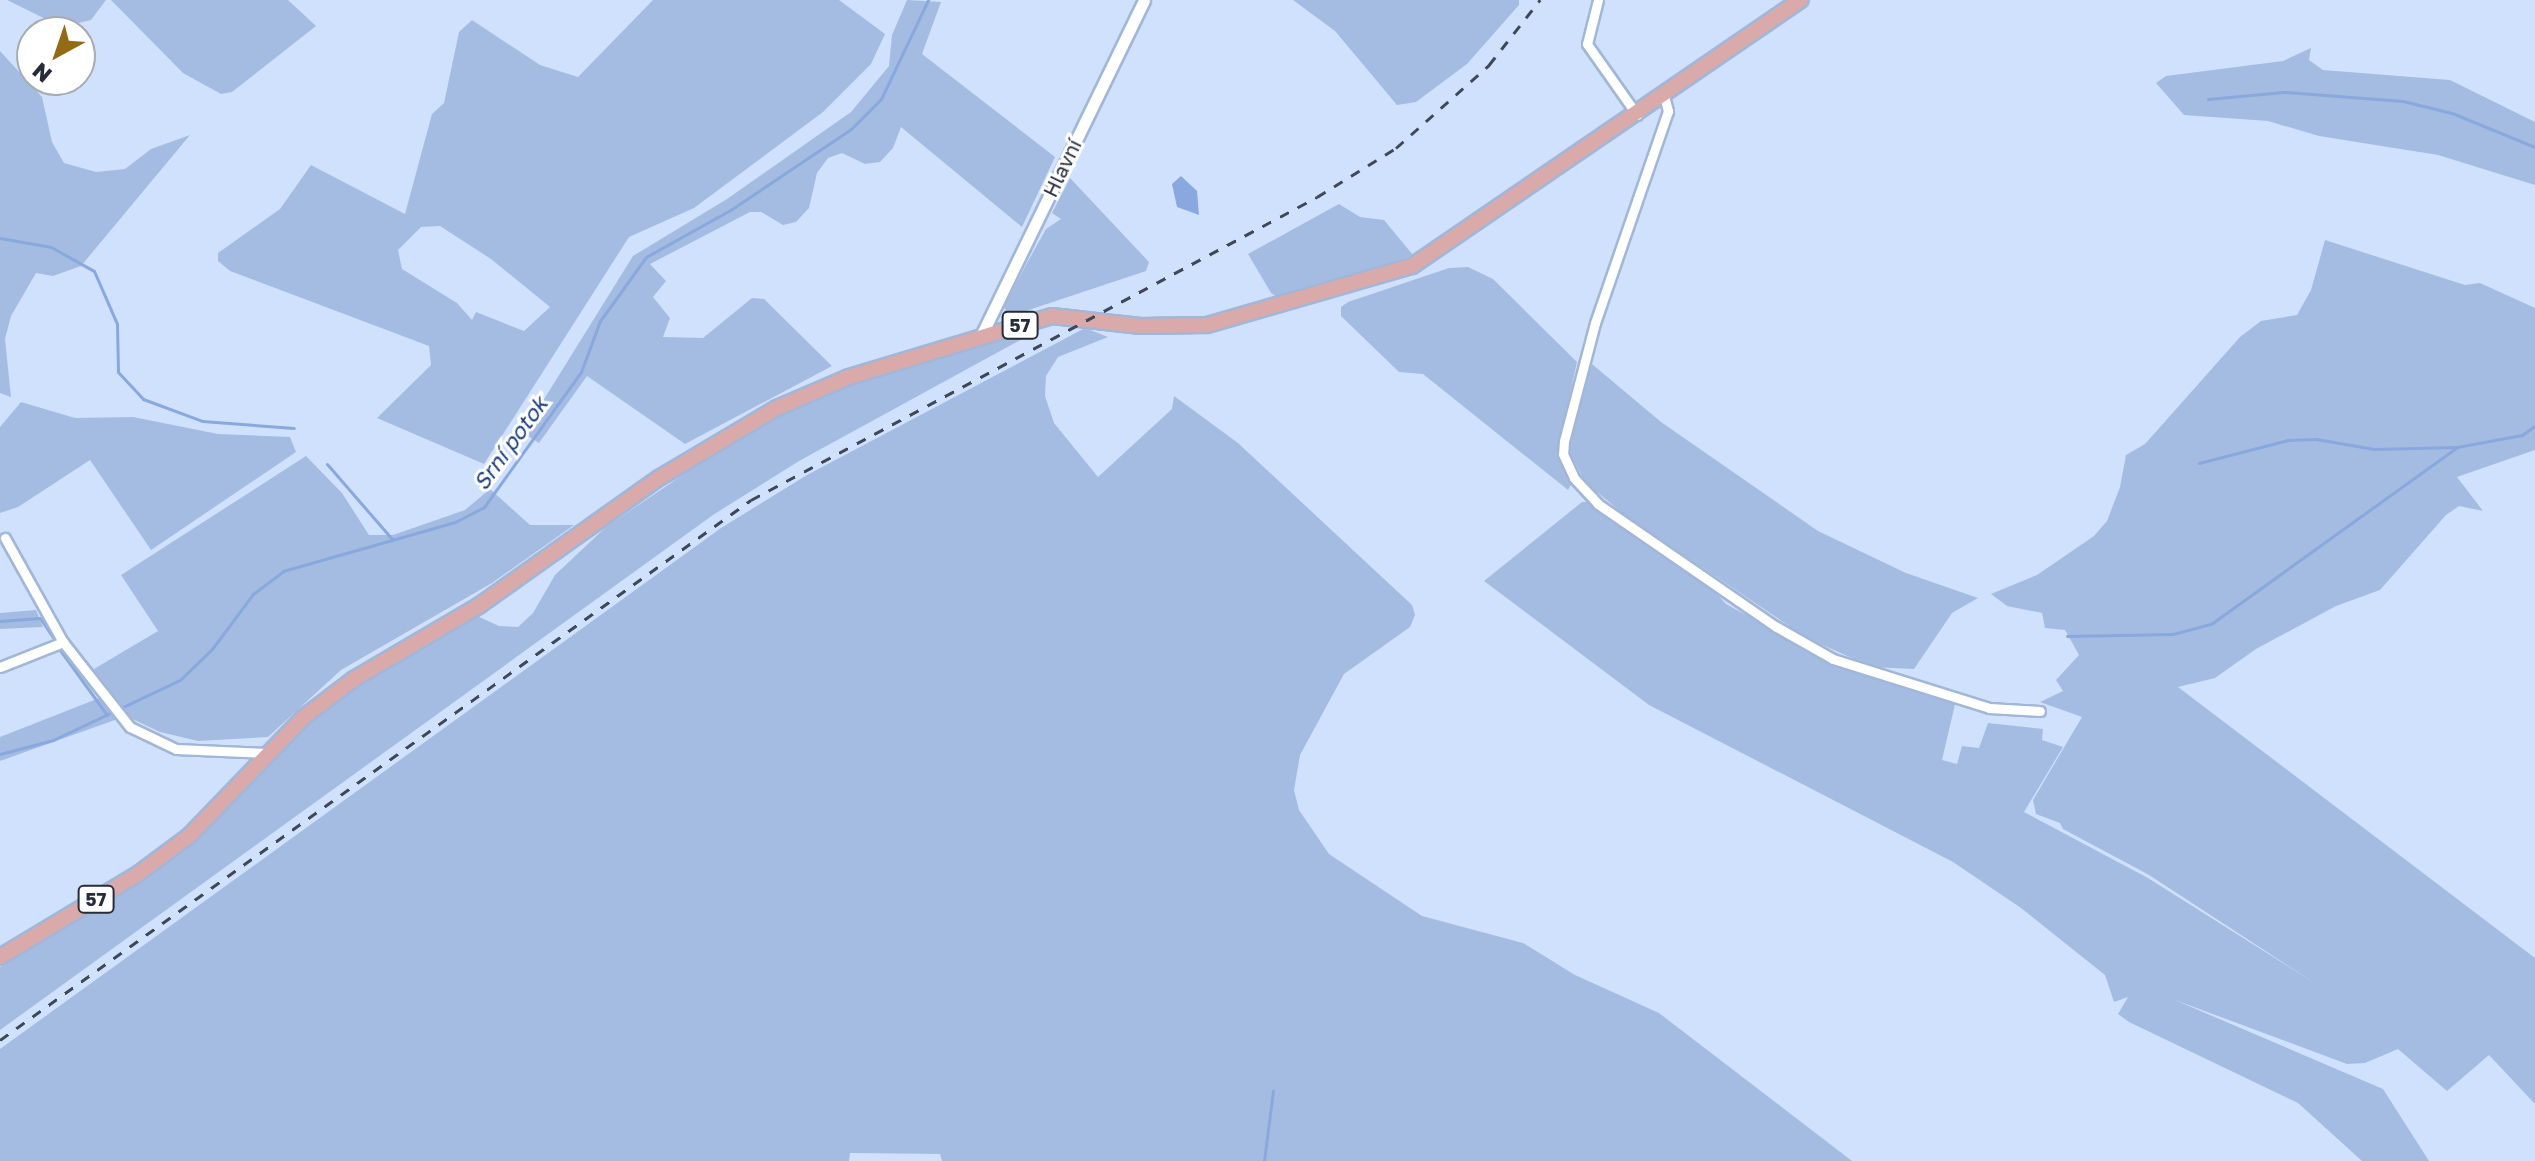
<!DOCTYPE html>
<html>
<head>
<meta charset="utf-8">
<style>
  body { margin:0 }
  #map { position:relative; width:2535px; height:1161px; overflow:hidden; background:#d0e1fd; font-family:"Golos Text",sans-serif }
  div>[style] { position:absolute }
  .green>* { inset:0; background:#a5bce2 }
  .water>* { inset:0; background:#88a8de }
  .stream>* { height:3px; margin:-1.5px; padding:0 1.5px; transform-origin:1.5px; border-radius:1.5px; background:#88a8de }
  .roads { filter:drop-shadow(2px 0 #a2b6d8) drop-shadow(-2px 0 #a2b6d8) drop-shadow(0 2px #a2b6d8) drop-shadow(0 -2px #a2b6d8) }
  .minor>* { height:9px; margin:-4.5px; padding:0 4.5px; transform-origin:4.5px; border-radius:4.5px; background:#fff }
  .tertiary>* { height:11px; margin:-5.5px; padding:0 5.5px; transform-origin:5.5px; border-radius:5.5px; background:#fff }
  .primary>* { height:14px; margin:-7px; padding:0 7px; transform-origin:7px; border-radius:7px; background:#daaaaa }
  .rail>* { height:3px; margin-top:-1.5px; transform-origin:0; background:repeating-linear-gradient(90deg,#3e4757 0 10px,transparent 0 20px) }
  span { translate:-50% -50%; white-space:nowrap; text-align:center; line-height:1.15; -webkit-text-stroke:6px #fff; paint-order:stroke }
  .shield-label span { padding:2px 6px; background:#fff; border:2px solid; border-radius:6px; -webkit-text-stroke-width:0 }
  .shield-label { font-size:18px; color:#252d3b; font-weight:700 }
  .street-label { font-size:20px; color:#252d3b }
  .water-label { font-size:22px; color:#183c7d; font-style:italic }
  .north { position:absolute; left:16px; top:16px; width:80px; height:80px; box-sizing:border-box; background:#fff; border:2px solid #a8abb1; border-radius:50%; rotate:220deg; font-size:22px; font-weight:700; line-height:32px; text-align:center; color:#252d3b }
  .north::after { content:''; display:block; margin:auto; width:28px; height:36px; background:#936b14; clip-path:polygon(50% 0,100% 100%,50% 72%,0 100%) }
</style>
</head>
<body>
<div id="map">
  <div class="green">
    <div style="clip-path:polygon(7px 0,106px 0,91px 20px,62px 27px)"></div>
    <div style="clip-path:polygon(111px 0,288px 0,316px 26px,232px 92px,221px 94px,183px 73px)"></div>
    <div style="clip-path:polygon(evenodd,653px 0,839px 0,885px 34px,871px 64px,823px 112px,694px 208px,629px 237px,484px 464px,377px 418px,431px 365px,429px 346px,230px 271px,218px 261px,218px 253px,280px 209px,311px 165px,405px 214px,432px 114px,444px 103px,459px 32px,472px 20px,540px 65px,578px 77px,653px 0,440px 226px,491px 259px,550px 307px,524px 331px,476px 312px,472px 320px,457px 303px,402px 269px,398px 250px,421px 227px,440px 226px)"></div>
    <div style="clip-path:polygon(907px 0,941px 2px,922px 54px,1055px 157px,1022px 227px,901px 127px,893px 148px,880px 162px,865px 164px,842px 153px,828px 158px,817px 173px,809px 208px,796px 222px,783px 225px,761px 212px,750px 212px,650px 264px,666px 281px,653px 297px,670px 318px,663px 337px,703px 338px,752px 298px,764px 299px,832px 366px,685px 444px,587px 376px,539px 443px,523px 433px,633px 256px,727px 199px,851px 112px,889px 66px,892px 35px)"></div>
    <div style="clip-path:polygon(1293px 0,1519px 0,1519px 5px,1467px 64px,1416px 102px,1397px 105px,1335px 31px)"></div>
    <div style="clip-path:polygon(2311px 48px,2309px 60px,2323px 70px,2450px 80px,2535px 122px,2535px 185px,2438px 155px,2319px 136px,2268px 121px,2184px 115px,2156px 83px,2166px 76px,2283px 61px)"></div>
    <div style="clip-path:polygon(0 51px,42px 97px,52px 142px,64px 163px,96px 172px,125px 169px,151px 149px,190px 135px,81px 266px,53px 276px,36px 273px,11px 316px,5px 339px,11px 397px,0 393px)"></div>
    <div style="clip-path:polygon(1070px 178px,1149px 262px,1146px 271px,1008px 317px,1004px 307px,1028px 261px,1046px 229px,1061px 219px,1052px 213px)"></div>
    <div style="clip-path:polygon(1339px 204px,1360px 217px,1384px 220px,1413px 255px,1341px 281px,1277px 297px,1271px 293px,1248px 254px)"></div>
    <div style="clip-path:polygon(2325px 240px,2465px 285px,2480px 283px,2535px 308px,2535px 450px,2457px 477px,2483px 511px,2459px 506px,2446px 515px,2380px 590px,2336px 606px,2256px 649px,2215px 678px,2178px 687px,2535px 958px,2535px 1104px,2489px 1055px,2447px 1091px,2391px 1043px,2398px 1049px,2365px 1063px,2347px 1064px,2175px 1000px,2383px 1089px,2429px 1161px,2362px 1161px,2298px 1103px,2129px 1022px,2118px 1014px,2128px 997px,2114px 1002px,2105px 975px,2021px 908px,1953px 862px,1649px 705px,1484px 581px,1582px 502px,1591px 502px,1707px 583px,1726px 604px,1838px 665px,1956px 700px,1942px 760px,1957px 764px,1962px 746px,1979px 748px,1988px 723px,2043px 729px,2042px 740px,2063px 747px,2024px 812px,2148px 878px,2316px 984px,2149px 875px,2063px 829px,2060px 823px,2036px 814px,2033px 800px,2082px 717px,2040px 702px,2063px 691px,2056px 680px,2079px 655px,2065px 630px,2045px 628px,2042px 613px,2007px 606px,1991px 594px,2037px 575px,2094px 536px,2107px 521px,2120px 487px,2126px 455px,2145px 444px,2240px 337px,2261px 321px,2297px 315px,2311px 290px)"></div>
    <div style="clip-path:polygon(1468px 267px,1493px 279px,1577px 362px,1558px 450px,1572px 483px,1568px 490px,1423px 374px,1399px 372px,1341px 316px,1341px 307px,1348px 302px,1449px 268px)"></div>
    <div style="clip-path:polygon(1046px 326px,799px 461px,713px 515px,0 1030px,0 967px,143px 881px,195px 842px,310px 724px,359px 686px,477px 616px,499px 626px,518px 627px,533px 613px,555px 575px,606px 527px,724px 447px,781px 415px,839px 389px)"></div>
    <div style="clip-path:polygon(1085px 328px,1108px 337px,1058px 357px,1046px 376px,1045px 396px,1054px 423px,1098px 477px,1172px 409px,1174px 396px,1238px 443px,1412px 605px,1415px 615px,1410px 627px,1344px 674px,1300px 755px,1294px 790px,1299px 810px,1329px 854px,1422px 916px,1523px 943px,1575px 975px,1659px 1013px,1852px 1161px,942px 1161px,940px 1154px,850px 1153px,849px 1161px,0 1161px,0 1049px,721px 528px,807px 475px)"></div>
    <div style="clip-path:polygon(1592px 364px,1661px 422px,1818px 531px,1906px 573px,1978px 598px,1952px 613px,1914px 669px,1872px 667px,1807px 638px,1626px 516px,1585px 482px,1568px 449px)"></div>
    <div style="clip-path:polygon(21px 402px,75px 418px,133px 417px,218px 434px,290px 437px,296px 452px,151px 550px,90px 460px,18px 507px,0 513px,0 427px)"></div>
    <div style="clip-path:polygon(306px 456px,342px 493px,369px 535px,393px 535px,465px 510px,490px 489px,530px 525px,574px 525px,492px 583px,341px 670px,268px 737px,198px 741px,160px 732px,126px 716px,0 761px,0 737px,107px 695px,94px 669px,158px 631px,121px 575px)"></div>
    <div style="clip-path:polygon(36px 610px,43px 627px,0 629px,0 613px)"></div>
  </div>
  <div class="water">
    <div style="clip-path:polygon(1181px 176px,1197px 191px,1199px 215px,1177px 207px,1172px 184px)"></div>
  </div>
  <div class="stream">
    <div style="left:2208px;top:99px;width:76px;rotate:-5.3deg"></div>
    <div style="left:2284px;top:92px;width:119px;rotate:4.3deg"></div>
    <div style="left:2403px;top:101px;width:50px;rotate:13.8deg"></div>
    <div style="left:2452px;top:113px;width:90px;rotate:22.3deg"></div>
    <div style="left:0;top:238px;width:52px;rotate:10deg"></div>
    <div style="left:51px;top:247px;width:49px;rotate:29.2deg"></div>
    <div style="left:94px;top:271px;width:58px;rotate:66.5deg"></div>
    <div style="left:117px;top:324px;width:48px;rotate:88.8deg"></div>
    <div style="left:118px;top:372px;width:37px;rotate:47deg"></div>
    <div style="left:143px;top:399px;width:63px;rotate:20.4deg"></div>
    <div style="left:202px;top:421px;width:92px;rotate:4.4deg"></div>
    <div style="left:2199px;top:463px;width:92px;rotate:-14.5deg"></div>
    <div style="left:2288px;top:440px;width:28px;rotate:-2deg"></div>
    <div style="left:2316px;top:439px;width:59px;rotate:9.8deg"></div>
    <div style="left:2374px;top:449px;width:83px;rotate:-1.4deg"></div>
    <div style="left:2457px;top:447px;width:66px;rotate:-10.5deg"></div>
    <div style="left:2522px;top:435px;width:16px;rotate:-35deg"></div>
    <div style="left:327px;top:464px;width:99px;rotate:49.1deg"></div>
    <div style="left:0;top:621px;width:40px;rotate:-4.3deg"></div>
    <div style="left:40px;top:618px;width:27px;rotate:56deg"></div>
    <div style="left:2067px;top:636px;width:106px;rotate:-1.1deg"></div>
    <div style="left:2173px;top:634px;width:39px;rotate:-15deg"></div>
    <div style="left:2211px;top:624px;width:303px;rotate:-35.7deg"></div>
    <div style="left:60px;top:650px;width:80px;rotate:54.1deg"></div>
    <div style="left:0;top:754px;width:55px;rotate:-14.8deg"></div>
    <div style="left:53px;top:740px;width:140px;rotate:-25.3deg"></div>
    <div style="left:180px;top:680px;width:45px;rotate:-44.1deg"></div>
    <div style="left:212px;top:649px;width:69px;rotate:-53.3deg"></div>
    <div style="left:253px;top:594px;width:38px;rotate:-37deg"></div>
    <div style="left:283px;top:571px;width:179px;rotate:-15.9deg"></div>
    <div style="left:455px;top:522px;width:33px;rotate:-27deg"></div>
    <div style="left:484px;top:507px;width:166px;rotate:-54.3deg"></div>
    <div style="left:581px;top:372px;width:54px;rotate:-69.6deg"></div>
    <div style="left:600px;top:321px;width:79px;rotate:-54.3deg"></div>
    <div style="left:646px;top:257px;width:98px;rotate:-29.2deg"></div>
    <div style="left:732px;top:209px;width:143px;rotate:-33.9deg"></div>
    <div style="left:851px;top:129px;width:42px;rotate:-45deg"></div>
    <div style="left:881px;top:99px;width:110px;rotate:-64.6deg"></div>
    <div style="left:1264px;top:1161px;width:71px;rotate:-82.7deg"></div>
  </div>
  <div class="roads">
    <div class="minor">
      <div style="left:1598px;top:0;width:45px;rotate:104deg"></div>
      <div style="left:1587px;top:44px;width:87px;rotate:54.8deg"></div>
      <div style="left:1664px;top:96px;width:16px;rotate:75deg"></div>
      <div style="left:1668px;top:111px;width:224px;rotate:109deg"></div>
      <div style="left:1595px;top:323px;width:122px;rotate:104.7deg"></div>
      <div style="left:1564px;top:441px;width:13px;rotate:94deg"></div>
      <div style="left:1563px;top:454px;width:26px;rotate:65deg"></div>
      <div style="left:1574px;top:478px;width:35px;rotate:47deg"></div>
      <div style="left:1598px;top:504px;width:215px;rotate:34.6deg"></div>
      <div style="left:1775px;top:626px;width:67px;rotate:29.6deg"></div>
      <div style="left:1833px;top:659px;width:164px;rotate:17.4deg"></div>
      <div style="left:1989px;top:708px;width:51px;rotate:3.4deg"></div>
      <div style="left:5px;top:538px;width:119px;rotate:60.9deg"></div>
      <div style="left:63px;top:642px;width:108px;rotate:51.8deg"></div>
      <div style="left:130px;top:727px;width:51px;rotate:25.6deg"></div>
      <div style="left:176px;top:749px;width:91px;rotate:2.5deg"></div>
      <div style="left:0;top:667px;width:68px;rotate:-21.6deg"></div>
    </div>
    <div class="tertiary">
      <div style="left:981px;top:336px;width:373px;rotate:-64.1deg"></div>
    </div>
    <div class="primary">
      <div style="left:0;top:957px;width:161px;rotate:-31deg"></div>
      <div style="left:138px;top:874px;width:64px;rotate:-36.7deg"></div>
      <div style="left:189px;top:836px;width:165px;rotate:-46deg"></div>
      <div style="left:304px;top:717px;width:63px;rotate:-37.2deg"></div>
      <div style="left:354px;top:679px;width:146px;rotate:-30.4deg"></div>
      <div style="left:480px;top:605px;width:219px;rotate:-35.4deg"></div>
      <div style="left:659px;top:478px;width:137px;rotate:-30.7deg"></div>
      <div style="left:777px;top:408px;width:78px;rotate:-23.3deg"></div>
      <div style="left:849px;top:377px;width:212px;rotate:-16.7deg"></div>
      <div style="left:1052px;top:316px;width:89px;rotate:6.5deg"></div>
      <div style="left:1140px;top:326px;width:67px;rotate:-0.9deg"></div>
      <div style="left:1207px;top:325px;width:213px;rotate:-16.1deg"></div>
      <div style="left:1412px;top:266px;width:471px;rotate:-34.4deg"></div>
    </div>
  </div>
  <div class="rail">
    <div style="left:0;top:1040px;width:925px;rotate:-35.72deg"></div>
    <div style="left:751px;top:500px;width:642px;rotate:-28.16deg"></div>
    <div style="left:1317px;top:197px;width:93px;rotate:-31.8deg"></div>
    <div style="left:1396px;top:148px;width:125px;rotate:-41.7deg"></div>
    <div style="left:1489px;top:65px;width:83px;rotate:-51.9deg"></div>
  </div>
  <div class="shield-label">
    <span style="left:1020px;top:325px">57</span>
    <span style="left:96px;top:899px">57</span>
  </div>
  <div class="street-label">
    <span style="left:1062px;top:168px;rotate:-64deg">Hlavní</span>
  </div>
  <div class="water-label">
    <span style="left:510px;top:443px;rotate:-54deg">Srní potok</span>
  </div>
  <div class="north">N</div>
</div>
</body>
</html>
